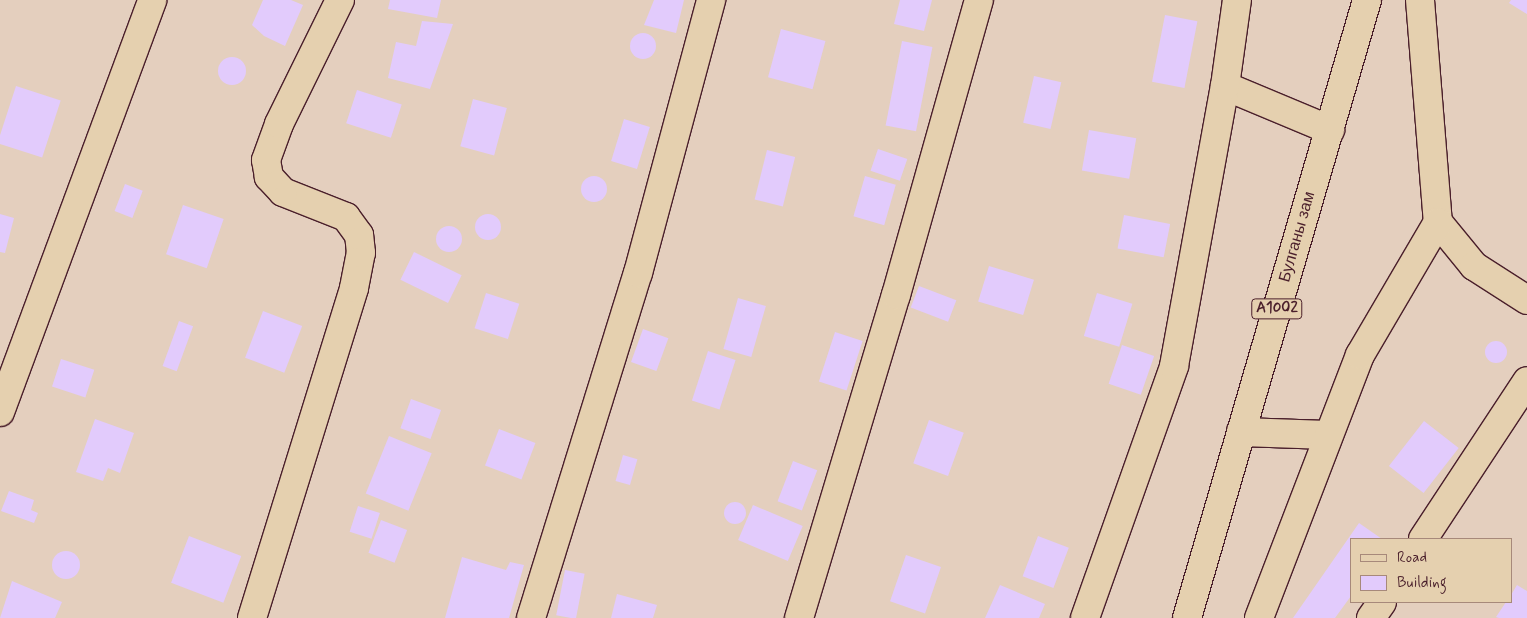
<!DOCTYPE html>
<html>
<head>
<meta charset="utf-8">
<style>
  body { margin:0 }
  #map { position:relative; width:1527px; height:618px; overflow:hidden; background:#e4cfbe; font-family:Mynerve,sans-serif }
  div>[style] { position:absolute }
  .building>* { inset:0; background:#e2cbfc; transform-origin:0 0 }
  .round { border-radius:50% }
  .roads { filter:drop-shadow(1px 0 #4a1f2b) drop-shadow(-1px 0 #4a1f2b) drop-shadow(0 1px #4a1f2b) drop-shadow(0 -1px #4a1f2b) }
  .minor>* { height:28px; margin:-14px; padding:0 14px; transform-origin:14px; border-radius:14px; background:#e5d0af }
  .highway>* { height:28px; margin:-14px; padding:0 14px; transform-origin:14px; border-radius:14px; background:#e5d0af }
  span { translate:-50% -50%; white-space:nowrap; text-align:center; line-height:1.15; -webkit-text-stroke:4px #e5d0af; paint-order:stroke }
  .shield-label span { padding:1px 4px; background:#e5d0af; border:1px solid; border-radius:4px; -webkit-text-stroke-width:0 }
  .shield-label { font-size:15px; color:#4a1f2b; font-weight:700 }
  .street-label { font-size:16px; color:#4a1f2b }
  .legend { position:absolute; left:1350px; top:538px; width:162px; height:65px; box-sizing:border-box; background:#e5d0af; border:1px solid #a7897a; margin:0; padding:6px 9px; list-style:none; font-size:15px; color:#4a1f2b }
  .legend li { display:flex; align-items:center; gap:10px; height:25px }
  .legend b { width:25px; border:1px solid #a7897a }
</style>
</head>
<body>
<div id="map">
  <div class="building">
    <div style="clip-path:polygon(263px 0,291px 0,303px 5px,285px 46px,264px 36px,252px 25px)"></div>
    <div style="clip-path:polygon(390px 0,441px 0,437px 18px,388px 9px)"></div>
    <div style="clip-path:polygon(654px 0,684px 0,676px 33px,644px 25px)"></div>
    <div style="clip-path:polygon(900px 0,932px 0,924px 31px,894px 24px)"></div>
    <div style="clip-path:polygon(1511px 0,1527px 0,1527px 14px,1509px 3px)"></div>
    <div style="left:1165px;top:15px;width:33px;height:68px;rotate:11deg"></div>
    <div style="clip-path:polygon(422px 21px,453px 24px,430px 89px,388px 78px,396px 42px,416px 46px)"></div>
    <div style="left:781px;top:29px;width:46px;height:50px;rotate:15deg"></div>
    <div class="round" style="left:630px;top:33px;width:26px;height:26px"></div>
    <div style="left:902px;top:41px;width:31px;height:86px;rotate:11deg"></div>
    <div class="round" style="left:218px;top:57px;width:28px;height:28px"></div>
    <div style="left:1034px;top:76px;width:28px;height:48px;rotate:13deg"></div>
    <div style="left:16px;top:86px;width:47px;height:60px;rotate:18deg"></div>
    <div style="left:357px;top:90px;width:47px;height:35px;rotate:18deg"></div>
    <div style="left:473px;top:99px;width:35px;height:49px;rotate:15deg"></div>
    <div style="left:624px;top:119px;width:27px;height:44px;rotate:17deg"></div>
    <div style="left:1089px;top:130px;width:48px;height:41px;rotate:10deg"></div>
    <div style="left:878px;top:149px;width:31px;height:23px;rotate:19deg"></div>
    <div style="left:767px;top:150px;width:29px;height:51px;rotate:14deg"></div>
    <div style="left:865px;top:176px;width:32px;height:42px;rotate:16deg"></div>
    <div class="round" style="left:581px;top:176px;width:26px;height:26px"></div>
    <div style="left:125px;top:184px;width:19px;height:29px;rotate:21deg"></div>
    <div style="left:183px;top:205px;width:43px;height:52px;rotate:19deg"></div>
    <div style="clip-path:polygon(0 214px,14px 218px,5px 253px,0 252px)"></div>
    <div class="round" style="left:475px;top:214px;width:26px;height:26px"></div>
    <div style="left:1124px;top:215px;width:47px;height:34px;rotate:11deg"></div>
    <div class="round" style="left:436px;top:226px;width:26px;height:26px"></div>
    <div style="left:414px;top:252px;width:53px;height:31px;rotate:26deg"></div>
    <div style="left:989px;top:266px;width:47px;height:37px;rotate:17deg"></div>
    <div style="left:919px;top:286px;width:40px;height:23px;rotate:21deg"></div>
    <div style="left:486px;top:293px;width:35px;height:37px;rotate:18deg"></div>
    <div style="left:1097px;top:293px;width:37px;height:45px;rotate:17deg"></div>
    <div style="left:738px;top:298px;width:29px;height:53px;rotate:16deg"></div>
    <div style="left:263px;top:311px;width:42px;height:50px;rotate:21deg"></div>
    <div style="left:179px;top:321px;width:15px;height:48px;rotate:20deg"></div>
    <div style="left:643px;top:329px;width:27px;height:35px;rotate:20deg"></div>
    <div style="left:835px;top:332px;width:29px;height:52px;rotate:18deg"></div>
    <div class="round" style="left:1485px;top:341px;width:22px;height:22px"></div>
    <div style="left:1122px;top:345px;width:34px;height:41px;rotate:19deg"></div>
    <div style="left:708px;top:351px;width:29px;height:52px;rotate:18deg"></div>
    <div style="left:61px;top:359px;width:35px;height:29px;rotate:18deg"></div>
    <div style="left:411px;top:399px;width:32px;height:31px;rotate:20deg"></div>
    <div style="clip-path:polygon(95px 419px,134px 433px,120px 473px,108px 468px,103px 481px,76px 472px)"></div>
    <div style="left:929px;top:420px;width:37px;height:46px;rotate:20deg"></div>
    <div style="left:1424px;top:421px;width:44px;height:57px;rotate:38deg"></div>
    <div style="left:499px;top:429px;width:39px;height:39px;rotate:21deg"></div>
    <div style="left:389px;top:436px;width:46px;height:62px;rotate:22deg"></div>
    <div style="left:623px;top:455px;width:15px;height:27px;rotate:16deg"></div>
    <div style="left:793px;top:461px;width:26px;height:43px;rotate:21deg"></div>
    <div style="clip-path:polygon(9px 491px,34px 500px,31px 510px,38px 513px,34px 523px,1px 511px)"></div>
    <div class="round" style="left:724px;top:502px;width:22px;height:22px"></div>
    <div style="left:753px;top:505px;width:54px;height:38px;rotate:23deg"></div>
    <div style="left:358px;top:506px;width:23px;height:27px;rotate:18deg"></div>
    <div style="left:381px;top:520px;width:28px;height:35px;rotate:21deg"></div>
    <div style="clip-path:polygon(1359px 523px,1382px 539px,1351px 539px,1351px 596px,1335px 618px,1293px 618px)"></div>
    <div style="left:189px;top:536px;width:56px;height:50px;rotate:21deg"></div>
    <div style="left:1038px;top:536px;width:33px;height:43px;rotate:21deg"></div>
    <div class="round" style="left:52px;top:551px;width:28px;height:28px"></div>
    <div style="left:906px;top:555px;width:37px;height:49px;rotate:19deg"></div>
    <div style="clip-path:polygon(462px 557px,506px 570px,510px 562px,524px 565px,509px 618px,445px 618px)"></div>
    <div style="left:565px;top:570px;width:20px;height:46px;rotate:11deg"></div>
    <div style="clip-path:polygon(12px 581px,62px 602px,55px 618px,0 618px)"></div>
    <div style="clip-path:polygon(1000px 585px,1045px 604px,1039px 618px,985px 618px)"></div>
    <div style="clip-path:polygon(1517px 585px,1527px 591px,1527px 618px,1499px 618px,1496px 617px,1506px 602px,1511px 602px,1511px 595px)"></div>
    <div style="clip-path:polygon(617px 594px,657px 605px,653px 618px,611px 618px)"></div>
  </div>
  <div class="roads">
    <div class="minor">
      <div style="left:1420px;top:0;width:223px;rotate:85.4deg"></div>
      <div style="left:1438px;top:222px;width:57px;rotate:50.7deg"></div>
      <div style="left:1474px;top:266px;width:63px;rotate:32.7deg"></div>
      <div style="left:1225px;top:86px;width:114px;rotate:22.7deg"></div>
      <div style="left:0;top:412px;width:439px;rotate:-69.7deg"></div>
      <div style="left:1241px;top:432px;width:87px;rotate:2deg"></div>
      <div style="left:1423px;top:539px;width:189px;rotate:-56.6deg"></div>
      <div style="left:252px;top:618px;width:345px;rotate:-72.8deg"></div>
      <div style="left:354px;top:288px;width:36px;rotate:-79deg"></div>
      <div style="left:361px;top:253px;width:18px;rotate:-96deg"></div>
      <div style="left:359px;top:235px;width:22px;rotate:-126deg"></div>
      <div style="left:346px;top:217px;width:68px;rotate:-158.4deg"></div>
      <div style="left:283px;top:192px;width:21px;rotate:-133deg"></div>
      <div style="left:269px;top:177px;width:17px;rotate:-100deg"></div>
      <div style="left:266px;top:160px;width:38px;rotate:-70deg"></div>
      <div style="left:279px;top:124px;width:138px;rotate:-63.8deg"></div>
      <div style="left:531px;top:618px;width:361px;rotate:-72.8deg"></div>
      <div style="left:638px;top:273px;width:283px;rotate:-75deg"></div>
      <div style="left:799px;top:618px;width:337px;rotate:-73.3deg"></div>
      <div style="left:896px;top:295px;width:306px;rotate:-74.3deg"></div>
      <div style="left:1085px;top:618px;width:267px;rotate:-70.5deg"></div>
      <div style="left:1174px;top:366px;width:285px;rotate:-79.7deg"></div>
      <div style="left:1225px;top:86px;width:87px;rotate:-82.1deg"></div>
      <div style="left:1259px;top:618px;width:282px;rotate:-69deg"></div>
      <div style="left:1360px;top:355px;width:154px;rotate:-59.6deg"></div>
      <div style="left:1371px;top:618px;width:19px;rotate:-55deg"></div>
    </div>
    <div class="highway">
      <div style="left:1187px;top:618px;width:644px;rotate:-73.76deg"></div>
    </div>
  </div>
  <div class="shield-label">
    <span style="left:1277px;top:309px">A1002</span>
  </div>
  <div class="street-label">
    <span style="left:1298px;top:237px;rotate:-74deg">Булганы зам</span>
  </div>
  <ul class="legend">
  <li><b style="height:6px;background:#e5d0af"></b>Road</li>
  <li><b style="height:14px;background:#e2cbfc"></b>Building</li>
  </ul>
</div>
</body>
</html>
